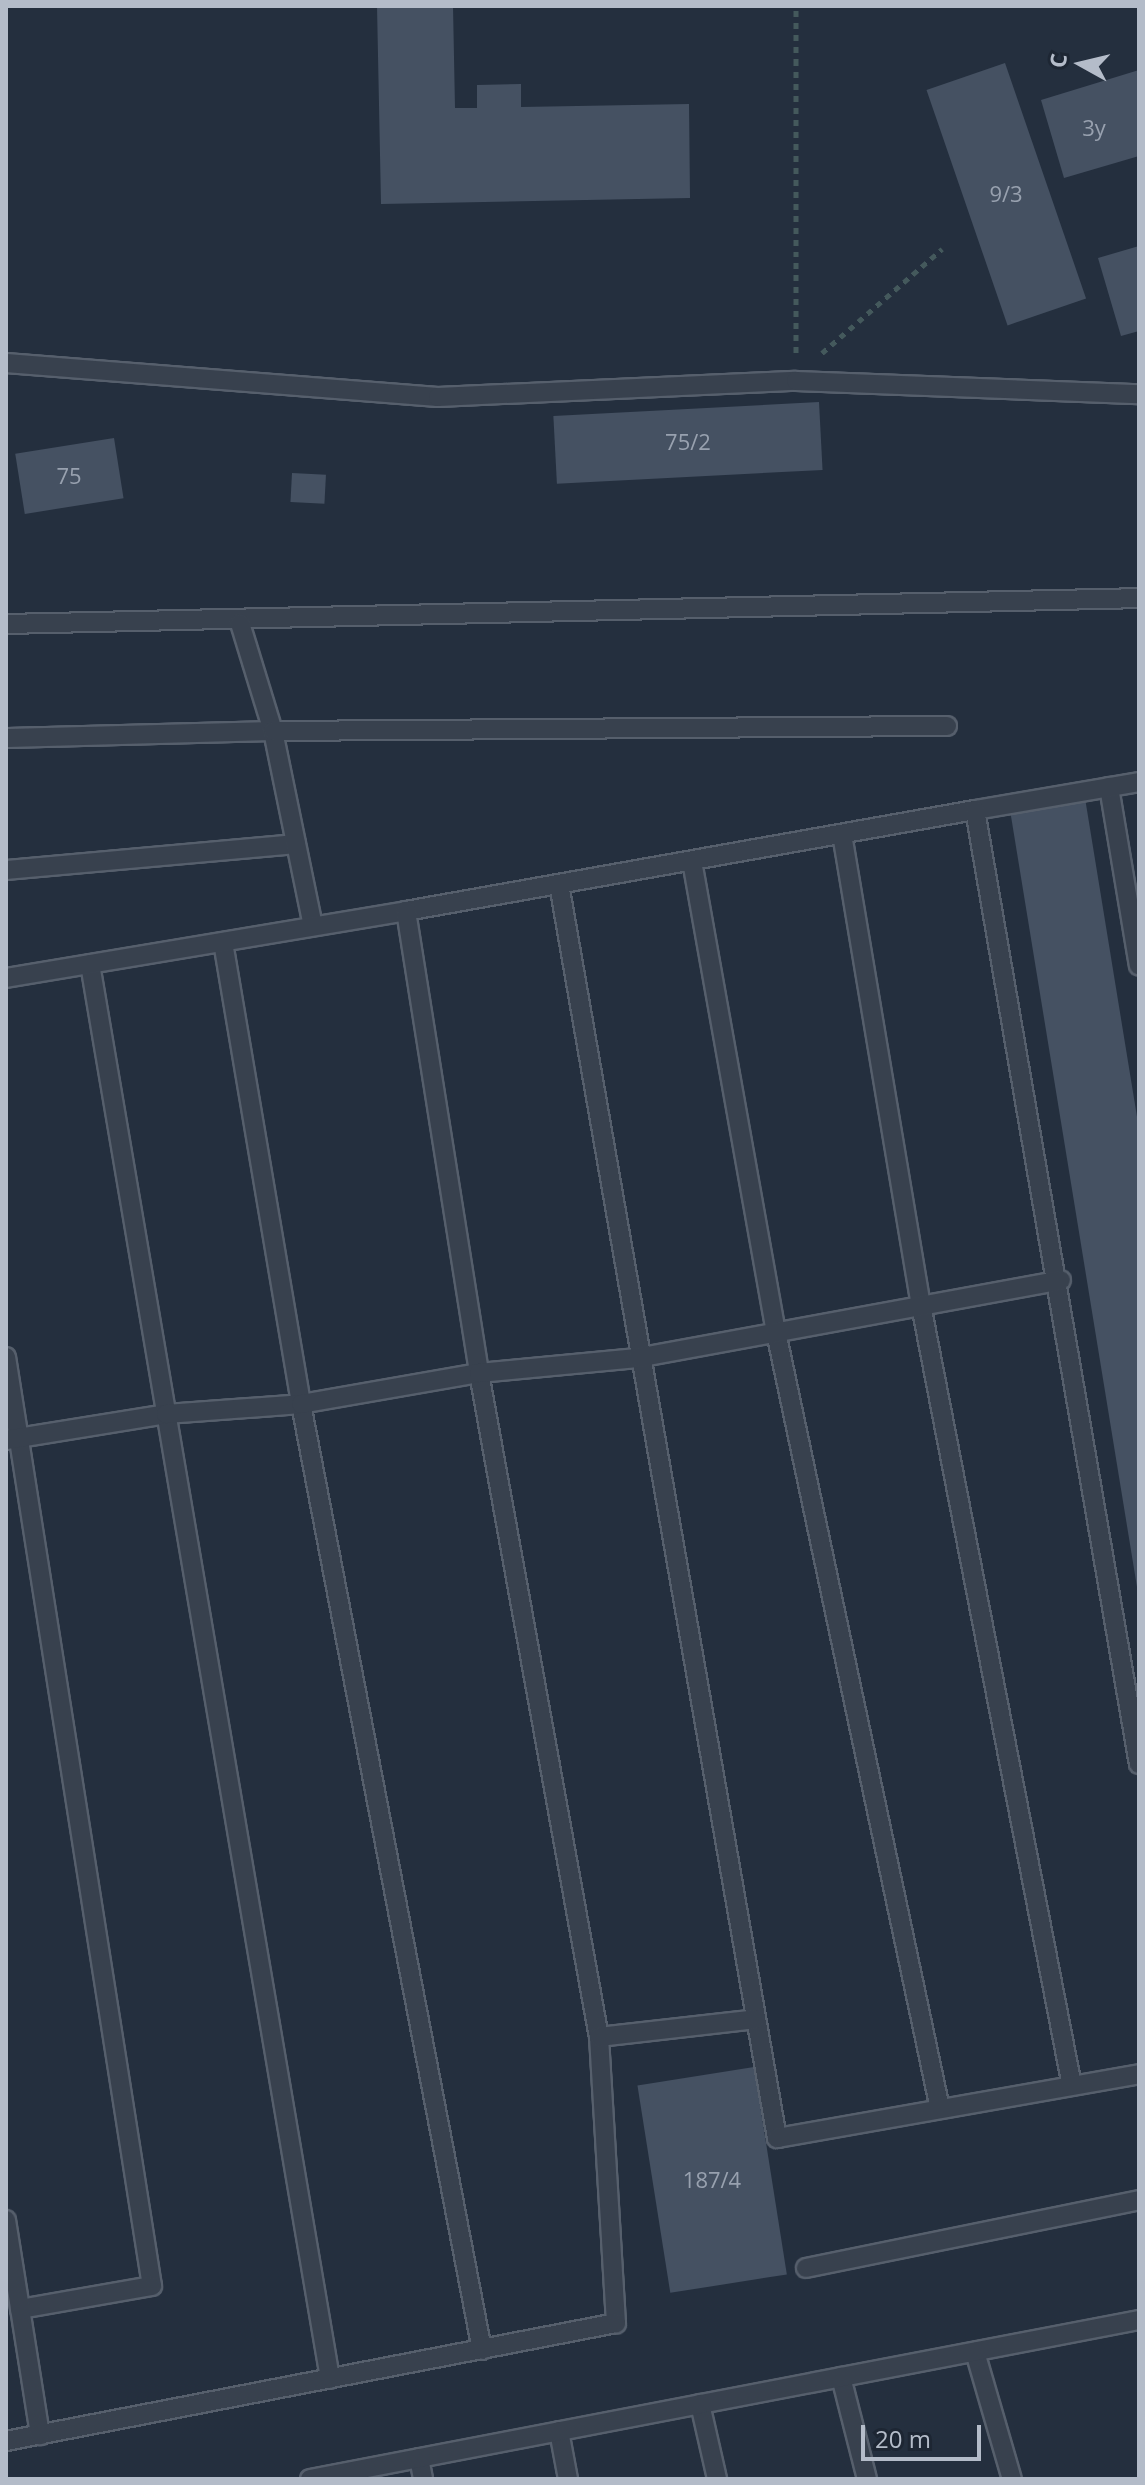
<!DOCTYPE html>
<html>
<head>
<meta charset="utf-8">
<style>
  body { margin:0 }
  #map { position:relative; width:1145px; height:2485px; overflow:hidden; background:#242f3e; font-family:"Open Sans",sans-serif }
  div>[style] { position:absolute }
  .building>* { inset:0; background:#455162; transform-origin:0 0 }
  .path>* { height:5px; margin-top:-2.5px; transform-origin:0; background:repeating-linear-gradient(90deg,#44595c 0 6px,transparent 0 12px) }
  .roads { filter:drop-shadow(2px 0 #565f6c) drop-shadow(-2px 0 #565f6c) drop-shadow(0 2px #565f6c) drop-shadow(0 -2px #565f6c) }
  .service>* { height:18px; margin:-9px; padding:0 9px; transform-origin:9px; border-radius:9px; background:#38414e }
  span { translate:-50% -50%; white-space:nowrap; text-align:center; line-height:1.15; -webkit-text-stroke:6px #1d2633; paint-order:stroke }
  .number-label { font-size:22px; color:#98a1af }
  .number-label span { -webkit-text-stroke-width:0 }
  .frame { position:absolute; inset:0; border:8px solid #b4bcc9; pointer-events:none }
  .north { position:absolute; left:1041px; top:24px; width:80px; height:80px; -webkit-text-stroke:6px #1d2633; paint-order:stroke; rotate:278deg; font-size:22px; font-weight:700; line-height:32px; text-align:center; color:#b4bcc9 }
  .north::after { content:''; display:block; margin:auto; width:28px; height:36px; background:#b4bcc9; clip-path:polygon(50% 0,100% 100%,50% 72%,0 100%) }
  .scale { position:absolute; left:861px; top:2425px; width:120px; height:36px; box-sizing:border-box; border:4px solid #b4bcc9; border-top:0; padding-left:10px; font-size:24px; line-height:28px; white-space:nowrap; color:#b4bcc9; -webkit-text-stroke:6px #1d2633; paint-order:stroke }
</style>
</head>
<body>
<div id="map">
  <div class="building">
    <div style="clip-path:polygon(377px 6px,453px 6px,455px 108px,477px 108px,477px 85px,521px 84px,521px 107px,689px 104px,690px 198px,381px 204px)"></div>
    <div style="left:1005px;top:63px;width:249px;height:83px;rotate:71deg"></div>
    <div style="clip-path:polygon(1139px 70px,1139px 156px,1064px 178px,1041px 100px)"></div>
    <div style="clip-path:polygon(1139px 246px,1139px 331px,1121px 336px,1098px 258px)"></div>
    <div style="left:819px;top:402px;width:68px;height:266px;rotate:87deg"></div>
    <div style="left:114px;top:438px;width:61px;height:100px;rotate:81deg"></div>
    <div style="left:292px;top:473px;width:34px;height:29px;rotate:3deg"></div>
    <div style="clip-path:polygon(1085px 798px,1139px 1129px,1137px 1587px,1010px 810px)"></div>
    <div style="left:754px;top:2067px;width:210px;height:118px;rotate:81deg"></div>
  </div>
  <div class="path">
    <div style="left:796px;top:353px;width:347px;rotate:-90deg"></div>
    <div style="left:822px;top:353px;width:159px;rotate:-40.9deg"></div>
  </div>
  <div class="roads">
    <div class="service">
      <div style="left:6px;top:363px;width:433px;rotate:4.5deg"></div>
      <div style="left:438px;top:397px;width:358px;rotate:-2.6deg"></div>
      <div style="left:796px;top:381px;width:343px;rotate:2.2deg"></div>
      <div style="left:6px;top:624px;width:1133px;rotate:-1.31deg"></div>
      <div style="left:6px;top:738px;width:267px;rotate:-1.5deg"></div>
      <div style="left:273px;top:731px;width:113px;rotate:-107deg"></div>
      <div style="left:1109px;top:787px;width:181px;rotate:80.5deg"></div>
      <div style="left:975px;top:810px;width:166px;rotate:-9.7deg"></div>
      <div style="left:842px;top:834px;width:478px;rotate:80.5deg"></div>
      <div style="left:921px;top:1305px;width:795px;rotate:79.06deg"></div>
      <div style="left:692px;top:861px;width:478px;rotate:79.9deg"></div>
      <div style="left:776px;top:1332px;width:794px;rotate:78.08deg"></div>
      <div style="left:6px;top:870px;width:291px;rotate:-5.1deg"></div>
      <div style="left:559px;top:884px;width:1273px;rotate:80.14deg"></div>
      <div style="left:777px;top:2138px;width:368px;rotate:-10deg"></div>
      <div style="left:406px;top:911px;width:578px;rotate:-10.07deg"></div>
      <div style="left:975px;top:810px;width:968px;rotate:80.25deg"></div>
      <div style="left:313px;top:926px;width:199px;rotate:-101.6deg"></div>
      <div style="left:273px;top:731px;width:674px;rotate:-0.43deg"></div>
      <div style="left:223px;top:942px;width:469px;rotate:80.4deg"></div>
      <div style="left:301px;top:1404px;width:963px;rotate:79.17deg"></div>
      <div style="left:90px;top:964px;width:1435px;rotate:80.37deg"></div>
      <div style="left:6px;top:978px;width:406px;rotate:-9.5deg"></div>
      <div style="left:406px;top:911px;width:468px;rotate:81deg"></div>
      <div style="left:479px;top:1373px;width:675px;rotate:79.76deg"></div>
      <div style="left:599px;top:2037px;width:287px;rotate:86.6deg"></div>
      <div style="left:616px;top:2323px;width:621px;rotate:169.05deg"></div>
      <div style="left:6px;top:1357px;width:940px;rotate:81.07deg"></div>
      <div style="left:152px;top:2286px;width:134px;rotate:170.1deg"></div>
      <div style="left:6px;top:1440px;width:162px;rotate:-9.2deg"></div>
      <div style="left:166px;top:1414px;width:135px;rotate:-4.2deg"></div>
      <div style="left:301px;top:1404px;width:181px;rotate:-9.9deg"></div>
      <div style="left:479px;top:1373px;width:159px;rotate:-5.4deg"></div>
      <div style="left:637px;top:1358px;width:431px;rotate:-10.4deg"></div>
      <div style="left:599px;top:2037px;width:158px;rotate:-6.5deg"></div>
      <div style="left:6px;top:2220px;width:218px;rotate:81deg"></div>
      <div style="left:806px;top:2268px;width:340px;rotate:-11.5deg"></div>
      <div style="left:975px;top:2352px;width:132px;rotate:73.8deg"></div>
      <div style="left:841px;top:2377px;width:105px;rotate:75.7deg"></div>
      <div style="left:700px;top:2404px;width:77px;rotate:77.2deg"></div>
      <div style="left:559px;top:2431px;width:49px;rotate:79.4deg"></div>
      <div style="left:419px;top:2458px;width:21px;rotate:79deg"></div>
      <div style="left:310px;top:2479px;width:844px;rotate:-10.86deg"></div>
    </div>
  </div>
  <div class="number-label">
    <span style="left:1094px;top:128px">3у</span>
    <span style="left:1006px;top:194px">9/3</span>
    <span style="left:688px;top:442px">75/2</span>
    <span style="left:69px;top:476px">75</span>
    <span style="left:712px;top:2180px">187/4</span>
  </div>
  <div class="frame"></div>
  <div class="north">С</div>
  <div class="scale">20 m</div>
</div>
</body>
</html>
